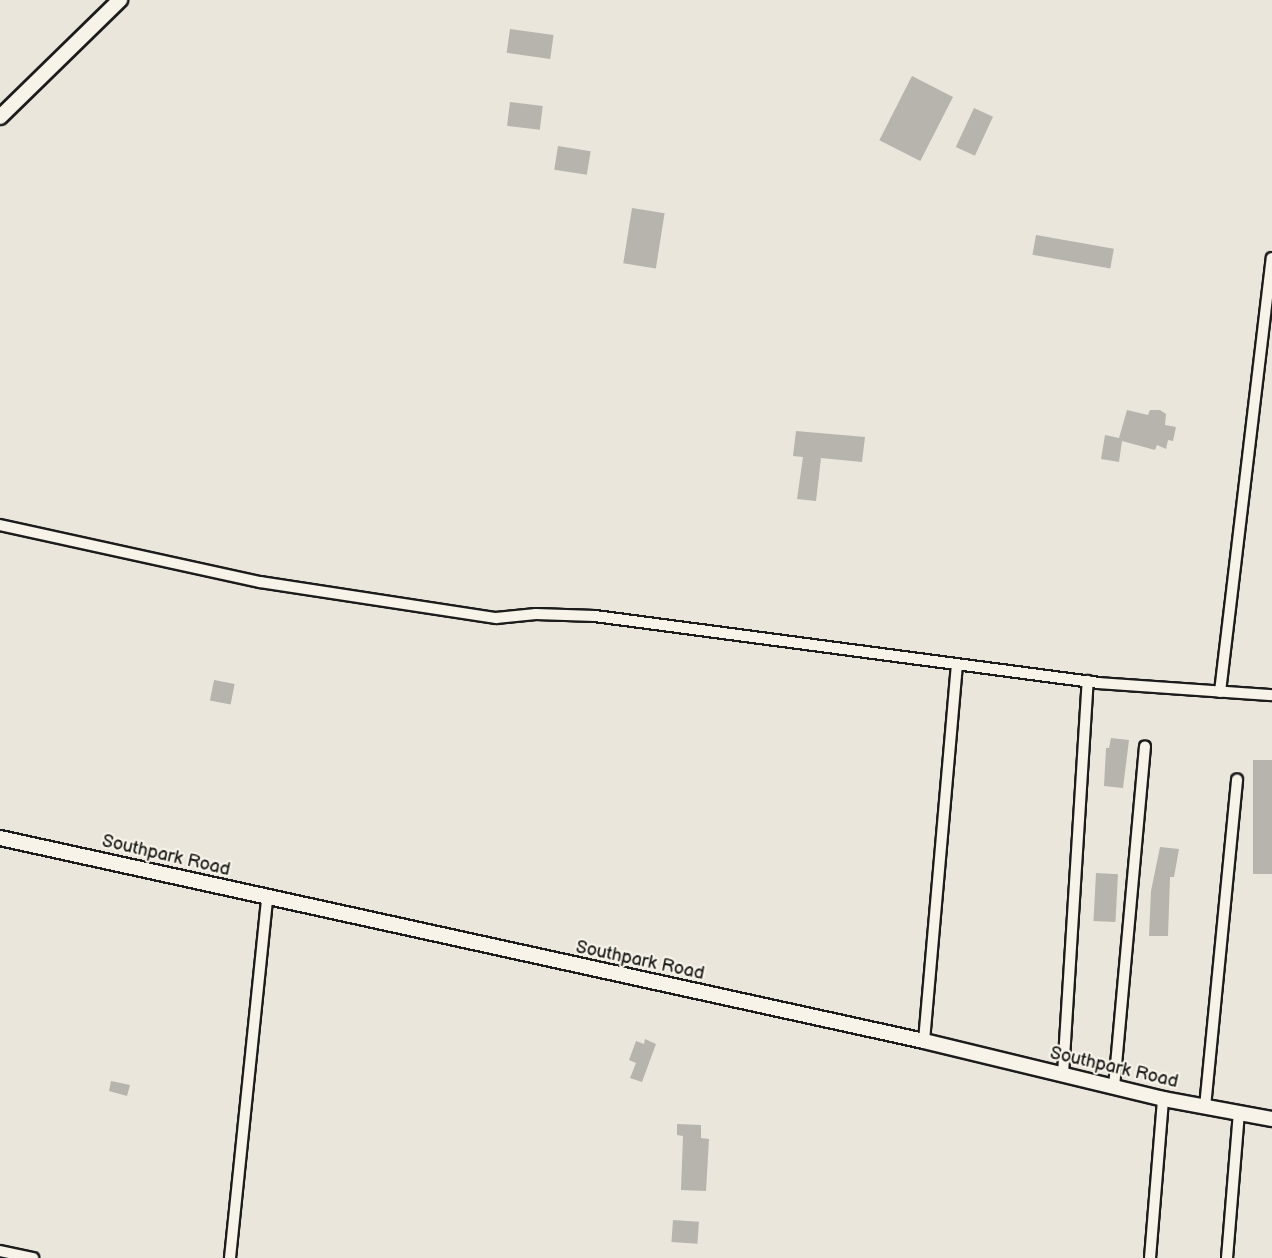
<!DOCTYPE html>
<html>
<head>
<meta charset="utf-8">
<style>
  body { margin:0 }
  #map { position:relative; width:1272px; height:1258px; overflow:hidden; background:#eae6dc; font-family:"Balsamiq Sans",sans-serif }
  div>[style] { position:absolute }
  .building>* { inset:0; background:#b6b4ac; transform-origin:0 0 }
  .roads { filter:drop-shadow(2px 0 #1c1c1c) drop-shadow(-2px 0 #1c1c1c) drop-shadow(0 2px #1c1c1c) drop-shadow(0 -2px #1c1c1c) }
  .minor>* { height:10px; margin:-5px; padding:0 5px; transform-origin:5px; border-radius:5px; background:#f7f3e8 }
  .tertiary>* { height:14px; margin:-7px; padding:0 7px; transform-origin:7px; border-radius:7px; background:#f7f3e8 }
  span { translate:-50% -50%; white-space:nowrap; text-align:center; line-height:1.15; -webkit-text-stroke:4.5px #f7f3e8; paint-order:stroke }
  .street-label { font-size:18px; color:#1c1c1c }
</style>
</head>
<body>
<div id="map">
  <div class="building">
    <div style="left:510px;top:29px;width:44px;height:24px;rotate:8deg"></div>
    <div style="left:912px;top:76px;width:46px;height:72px;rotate:27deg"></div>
    <div style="left:510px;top:102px;width:33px;height:24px;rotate:7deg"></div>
    <div style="left:974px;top:108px;width:21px;height:43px;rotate:25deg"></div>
    <div style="left:558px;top:146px;width:33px;height:24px;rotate:9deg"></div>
    <div style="left:632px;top:208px;width:33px;height:56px;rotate:9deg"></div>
    <div style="left:1036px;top:235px;width:79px;height:20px;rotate:10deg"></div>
    <div style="clip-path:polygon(1127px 410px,1148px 415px,1150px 410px,1160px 410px,1166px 414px,1165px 425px,1176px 427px,1173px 441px,1168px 440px,1166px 449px,1157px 445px,1155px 450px,1122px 441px,1119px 462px,1101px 459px,1105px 435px,1119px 438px)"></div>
    <div style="clip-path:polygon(796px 431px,865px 437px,862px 462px,821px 458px,816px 501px,797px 499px,803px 457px,793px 456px)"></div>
    <div style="left:214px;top:680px;width:21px;height:21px;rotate:11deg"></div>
    <div style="clip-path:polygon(1111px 738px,1129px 740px,1123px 788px,1104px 786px,1106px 748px,1109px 748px)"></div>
    <div style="left:1253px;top:760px;width:19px;height:114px"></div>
    <div style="clip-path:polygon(1160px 847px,1179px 849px,1174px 877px,1170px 877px,1168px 936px,1149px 936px,1151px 891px)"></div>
    <div style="left:1096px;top:873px;width:22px;height:48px;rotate:3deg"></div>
    <div style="clip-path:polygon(645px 1039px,656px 1044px,642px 1082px,630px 1078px,636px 1063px,629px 1060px,636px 1041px,644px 1044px)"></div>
    <div style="clip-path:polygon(111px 1081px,130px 1085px,127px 1096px,109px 1091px)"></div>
    <div style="clip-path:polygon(677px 1124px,701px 1125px,701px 1138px,709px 1139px,706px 1191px,681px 1190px,683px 1136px,677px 1135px)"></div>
    <div style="left:673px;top:1220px;width:26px;height:22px;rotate:4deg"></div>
  </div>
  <div class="roads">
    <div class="minor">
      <div style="left:0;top:525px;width:266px;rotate:12.4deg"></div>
      <div style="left:260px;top:582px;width:239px;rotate:8.7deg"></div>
      <div style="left:496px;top:618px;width:40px;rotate:-5.7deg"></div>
      <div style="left:536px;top:614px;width:59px;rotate:1.9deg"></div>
      <div style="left:595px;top:616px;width:508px;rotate:7.57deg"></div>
      <div style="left:1099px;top:683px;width:173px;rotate:4deg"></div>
      <div style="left:1220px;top:692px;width:437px;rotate:-83.2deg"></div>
      <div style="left:924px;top:1041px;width:377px;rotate:-85deg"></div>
      <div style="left:1063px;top:1074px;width:394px;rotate:-86.4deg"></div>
      <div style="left:1114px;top:1087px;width:342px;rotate:-84.8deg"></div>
      <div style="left:1205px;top:1107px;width:329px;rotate:-84.4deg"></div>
      <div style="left:0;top:1251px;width:34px;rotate:12deg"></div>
      <div style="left:230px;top:1258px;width:362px;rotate:-84.1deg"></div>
      <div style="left:1150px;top:1258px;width:160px;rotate:-85.3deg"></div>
      <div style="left:1227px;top:1258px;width:145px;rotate:-85.3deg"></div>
    </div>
    <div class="tertiary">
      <div style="left:0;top:117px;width:168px;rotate:-44.3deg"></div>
      <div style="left:0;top:838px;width:946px;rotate:12.39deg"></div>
      <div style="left:924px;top:1041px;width:246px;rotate:13.6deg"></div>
      <div style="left:1163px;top:1099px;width:111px;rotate:10.4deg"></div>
    </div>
  </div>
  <div class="street-label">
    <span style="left:166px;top:856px;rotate:13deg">Southpark Road</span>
    <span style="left:640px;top:961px;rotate:12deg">Southpark Road</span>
    <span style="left:1114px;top:1068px;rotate:13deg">Southpark Road</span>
  </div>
</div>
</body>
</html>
